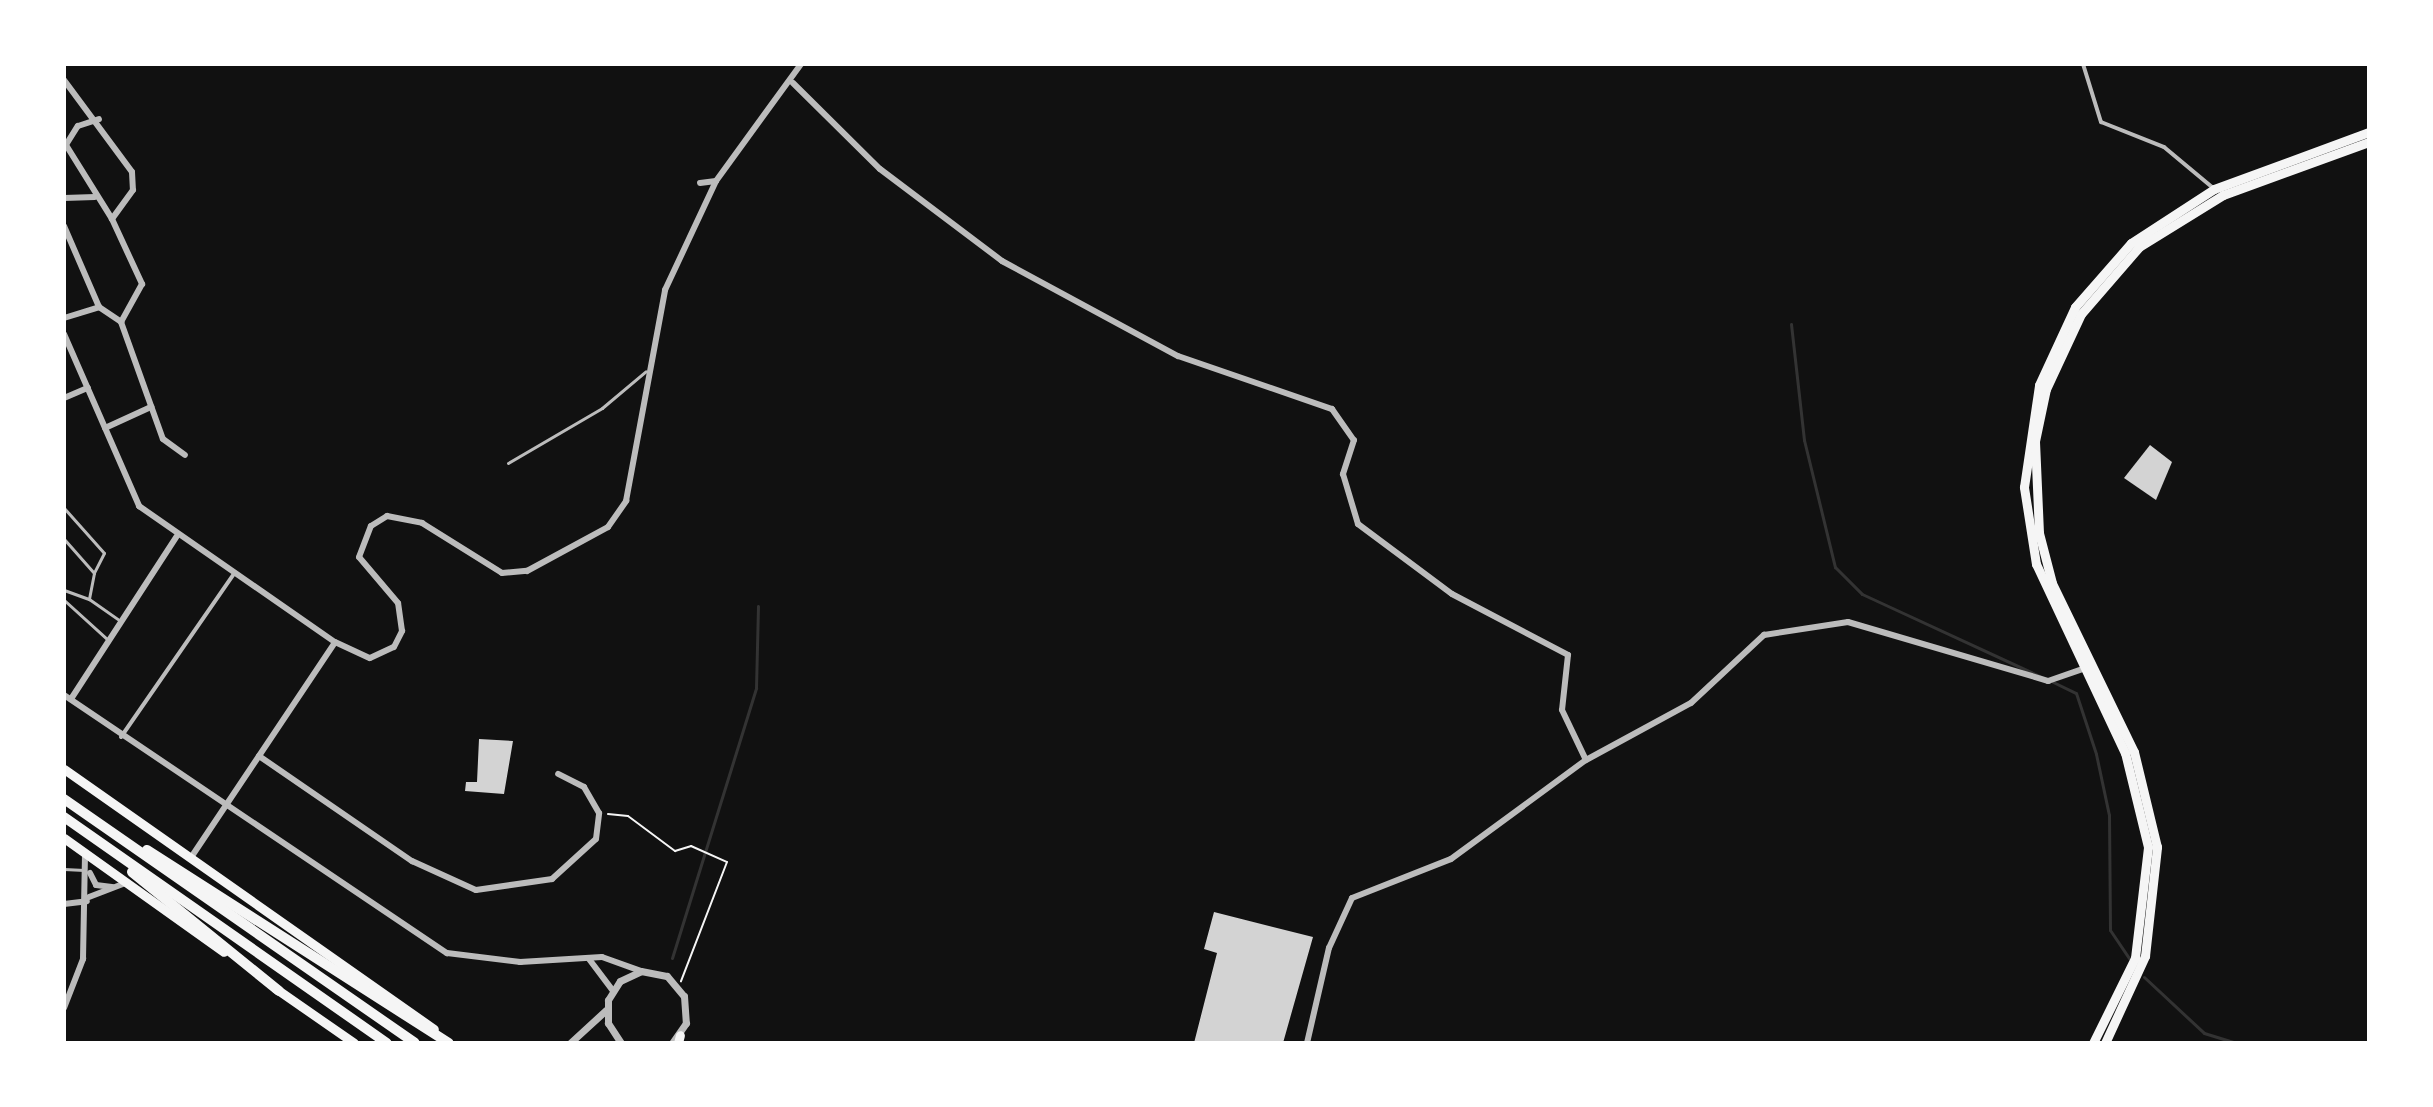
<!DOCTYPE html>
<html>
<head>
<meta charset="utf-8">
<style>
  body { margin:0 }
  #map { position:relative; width:2433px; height:1107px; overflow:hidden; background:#111; font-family:Commissioner,sans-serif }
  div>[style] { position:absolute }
  .stream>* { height:3px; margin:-1.5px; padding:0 1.5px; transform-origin:1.5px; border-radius:1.5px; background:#333 }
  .building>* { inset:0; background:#d3d3d3 }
  .path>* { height:2px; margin:-1px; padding:0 1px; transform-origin:1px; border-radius:1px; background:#f5f5f5 }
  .service>* { height:3px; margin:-1.5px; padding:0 1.5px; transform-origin:1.5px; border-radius:1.5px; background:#bcbcbc }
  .pedestrian>* { height:4px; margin:-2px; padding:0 2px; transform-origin:2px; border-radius:2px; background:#bcbcbc }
  .minor>* { height:6px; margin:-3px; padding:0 3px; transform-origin:3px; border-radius:3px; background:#bcbcbc }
  .tertiary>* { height:7px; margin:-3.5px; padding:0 3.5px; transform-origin:3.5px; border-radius:3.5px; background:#bcbcbc }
  .primary>* { height:9px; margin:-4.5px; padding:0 4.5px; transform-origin:4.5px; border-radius:4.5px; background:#f5f5f5 }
  .trunk>* { height:10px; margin:-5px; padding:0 5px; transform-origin:5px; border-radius:5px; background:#f5f5f5 }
  span { translate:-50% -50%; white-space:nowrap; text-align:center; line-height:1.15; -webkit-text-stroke:8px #fff; paint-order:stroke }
  .frame { position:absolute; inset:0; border:66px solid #fff; pointer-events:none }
</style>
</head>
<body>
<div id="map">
  <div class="stream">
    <div style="left:1791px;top:324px;width:117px;rotate:83.6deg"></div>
    <div style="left:1804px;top:440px;width:131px;rotate:76.3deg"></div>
    <div style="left:1835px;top:567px;width:38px;rotate:45deg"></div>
    <div style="left:1862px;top:594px;width:198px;rotate:24.8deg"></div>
    <div style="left:2053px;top:682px;width:25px;rotate:26deg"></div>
    <div style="left:2076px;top:693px;width:64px;rotate:71.8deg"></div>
    <div style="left:2096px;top:754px;width:62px;rotate:78deg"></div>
    <div style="left:2109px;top:815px;width:115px;rotate:89.5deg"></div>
    <div style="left:2110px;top:930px;width:34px;rotate:56deg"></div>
    <div style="left:672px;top:958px;width:283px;rotate:-72.7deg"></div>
    <div style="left:756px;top:688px;width:82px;rotate:-88.6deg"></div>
    <div style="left:2144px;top:977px;width:82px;rotate:43deg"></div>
    <div style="left:2204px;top:1033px;width:34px;rotate:17deg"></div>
  </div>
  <div class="building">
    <div style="clip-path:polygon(2150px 445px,2172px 462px,2156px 500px,2124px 478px)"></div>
    <div style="clip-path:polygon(479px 739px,513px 741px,504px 794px,465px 791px,466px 782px,477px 782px)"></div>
    <div style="clip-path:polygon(1214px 912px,1313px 937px,1283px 1043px,1194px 1043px,1217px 953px,1204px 949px)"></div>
  </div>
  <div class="path">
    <div style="left:608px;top:814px;width:20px;rotate:6deg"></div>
    <div style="left:628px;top:816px;width:59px;rotate:36.7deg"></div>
    <div style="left:675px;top:851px;width:17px;rotate:-17deg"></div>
    <div style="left:691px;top:846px;width:39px;rotate:24deg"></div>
    <div style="left:727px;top:862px;width:128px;rotate:111.1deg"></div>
  </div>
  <div class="service">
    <div style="left:508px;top:463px;width:109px;rotate:-30.3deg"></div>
    <div style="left:602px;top:408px;width:57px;rotate:-40.1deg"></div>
    <div style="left:64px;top:508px;width:60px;rotate:48.4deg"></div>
    <div style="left:104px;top:553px;width:22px;rotate:117deg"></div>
    <div style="left:94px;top:573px;width:45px;rotate:-131.4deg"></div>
    <div style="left:94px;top:573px;width:26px;rotate:101deg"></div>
    <div style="left:89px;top:599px;width:39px;rotate:35deg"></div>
    <div style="left:64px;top:590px;width:27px;rotate:20deg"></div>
    <div style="left:64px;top:600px;width:59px;rotate:42.3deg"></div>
    <div style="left:64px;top:869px;width:20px;rotate:3deg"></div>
  </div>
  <div class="pedestrian">
    <div style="left:2083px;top:64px;width:61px;rotate:72.8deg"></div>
    <div style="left:2101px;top:122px;width:68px;rotate:21.6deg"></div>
    <div style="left:2164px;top:147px;width:62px;rotate:39.8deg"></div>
    <div style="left:121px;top:737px;width:198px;rotate:-55.3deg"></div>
  </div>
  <div class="minor">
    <div style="left:64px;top:80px;width:114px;rotate:53.5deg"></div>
    <div style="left:132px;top:172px;width:18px;rotate:87deg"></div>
    <div style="left:133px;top:190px;width:36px;rotate:126deg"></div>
    <div style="left:112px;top:219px;width:72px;rotate:65.2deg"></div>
    <div style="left:142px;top:284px;width:43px;rotate:118.9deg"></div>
    <div style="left:121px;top:322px;width:124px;rotate:70.3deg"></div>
    <div style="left:163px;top:439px;width:27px;rotate:36deg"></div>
    <div style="left:793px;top:83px;width:122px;rotate:44.7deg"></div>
    <div style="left:880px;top:169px;width:153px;rotate:37deg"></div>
    <div style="left:1002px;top:261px;width:200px;rotate:28.4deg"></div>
    <div style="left:1178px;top:356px;width:163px;rotate:19deg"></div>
    <div style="left:1332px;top:409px;width:38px;rotate:55deg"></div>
    <div style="left:1354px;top:440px;width:36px;rotate:108deg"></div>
    <div style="left:1343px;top:474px;width:52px;rotate:73.3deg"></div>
    <div style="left:1358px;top:524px;width:117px;rotate:36.7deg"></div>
    <div style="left:1452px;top:594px;width:131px;rotate:27.7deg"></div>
    <div style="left:1568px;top:655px;width:55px;rotate:96.2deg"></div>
    <div style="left:1562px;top:710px;width:55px;rotate:64.4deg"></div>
    <div style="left:66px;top:145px;width:87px;rotate:58.1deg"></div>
    <div style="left:64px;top:148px;width:26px;rotate:-58deg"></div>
    <div style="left:78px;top:126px;width:22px;rotate:-18deg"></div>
    <div style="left:700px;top:183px;width:16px;rotate:-7deg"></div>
    <div style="left:64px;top:198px;width:31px;rotate:-2deg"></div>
    <div style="left:64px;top:226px;width:88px;rotate:66.6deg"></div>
    <div style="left:99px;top:307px;width:27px;rotate:34deg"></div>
    <div style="left:64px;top:318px;width:37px;rotate:-17deg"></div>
    <div style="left:64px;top:334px;width:188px;rotate:66.4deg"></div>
    <div style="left:139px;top:506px;width:239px;rotate:34.8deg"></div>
    <div style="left:335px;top:642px;width:38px;rotate:25deg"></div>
    <div style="left:370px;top:658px;width:26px;rotate:-25deg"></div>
    <div style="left:394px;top:647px;width:18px;rotate:-63deg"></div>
    <div style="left:402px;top:631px;width:28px;rotate:-98deg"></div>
    <div style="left:398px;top:603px;width:60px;rotate:-130.3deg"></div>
    <div style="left:359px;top:557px;width:33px;rotate:-69deg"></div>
    <div style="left:371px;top:526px;width:19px;rotate:-32deg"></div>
    <div style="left:387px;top:516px;width:36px;rotate:11deg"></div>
    <div style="left:422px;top:523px;width:94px;rotate:32deg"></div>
    <div style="left:502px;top:573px;width:25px;rotate:-5deg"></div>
    <div style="left:527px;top:571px;width:92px;rotate:-28.5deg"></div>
    <div style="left:608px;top:527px;width:32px;rotate:-55deg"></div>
    <div style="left:626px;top:501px;width:215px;rotate:-79.5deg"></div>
    <div style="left:665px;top:290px;width:120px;rotate:-64.9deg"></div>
    <div style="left:716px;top:181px;width:145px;rotate:-54deg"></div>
    <div style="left:64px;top:398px;width:26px;rotate:-23deg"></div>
    <div style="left:105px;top:428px;width:51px;rotate:-24.5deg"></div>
    <div style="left:64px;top:695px;width:462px;rotate:34deg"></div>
    <div style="left:447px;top:953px;width:74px;rotate:7deg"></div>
    <div style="left:520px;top:962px;width:82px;rotate:-3.5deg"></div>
    <div style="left:602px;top:957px;width:41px;rotate:19.7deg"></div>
    <div style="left:71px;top:699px;width:194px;rotate:-57deg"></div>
    <div style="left:259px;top:756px;width:186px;rotate:34.5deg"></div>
    <div style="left:412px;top:861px;width:70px;rotate:24.4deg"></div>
    <div style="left:476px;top:890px;width:77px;rotate:-8.2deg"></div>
    <div style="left:552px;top:879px;width:59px;rotate:-42.3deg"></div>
    <div style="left:596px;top:839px;width:26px;rotate:-83deg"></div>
    <div style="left:599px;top:813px;width:30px;rotate:-120deg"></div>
    <div style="left:584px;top:787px;width:29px;rotate:-153deg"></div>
    <div style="left:192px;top:856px;width:257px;rotate:-56.2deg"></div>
    <div style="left:90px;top:873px;width:13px;rotate:63deg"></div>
    <div style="left:96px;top:885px;width:16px;rotate:7deg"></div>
    <div style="left:89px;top:897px;width:39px;rotate:-21deg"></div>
    <div style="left:64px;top:904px;width:23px;rotate:-7deg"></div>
    <div style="left:589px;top:959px;width:39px;rotate:53deg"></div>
    <div style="left:64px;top:1008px;width:53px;rotate:-68.8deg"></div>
    <div style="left:83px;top:959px;width:106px;rotate:-88.9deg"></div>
    <div style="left:1307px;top:1043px;width:98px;rotate:-77deg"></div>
    <div style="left:1329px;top:948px;width:55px;rotate:-65.3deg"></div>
    <div style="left:1352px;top:898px;width:106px;rotate:-21.5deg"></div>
    <div style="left:1451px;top:859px;width:167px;rotate:-36.3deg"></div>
    <div style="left:1586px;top:760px;width:119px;rotate:-28.5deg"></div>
    <div style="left:1691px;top:703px;width:100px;rotate:-43deg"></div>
    <div style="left:1764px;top:635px;width:85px;rotate:-8.8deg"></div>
    <div style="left:1848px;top:622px;width:209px;rotate:16.4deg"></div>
    <div style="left:2048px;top:681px;width:37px;rotate:-19deg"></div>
  </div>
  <div class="tertiary">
    <div style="left:570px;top:1043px;width:49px;rotate:-42.5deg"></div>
    <div style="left:621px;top:1043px;width:24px;rotate:-123deg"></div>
    <div style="left:608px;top:1023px;width:23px;rotate:-90deg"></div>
    <div style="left:608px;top:1000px;width:22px;rotate:-58deg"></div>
    <div style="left:620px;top:981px;width:23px;rotate:-25deg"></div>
    <div style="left:641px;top:971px;width:26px;rotate:11deg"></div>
    <div style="left:667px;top:976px;width:26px;rotate:50deg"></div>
    <div style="left:684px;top:996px;width:27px;rotate:86deg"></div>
    <div style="left:686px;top:1023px;width:24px;rotate:125deg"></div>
  </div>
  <div class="primary">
    <div style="left:64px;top:769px;width:452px;rotate:35.1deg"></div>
    <div style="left:64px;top:838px;width:196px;rotate:35.5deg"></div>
    <div style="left:275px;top:988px;width:96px;rotate:34.8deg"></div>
    <div style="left:678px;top:1043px;width:8px;rotate:-76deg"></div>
    <div style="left:2093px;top:1043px;width:95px;rotate:-63.7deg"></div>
    <div style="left:2135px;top:958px;width:112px;rotate:-83.3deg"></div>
    <div style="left:2148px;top:847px;width:97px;rotate:-103.7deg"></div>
    <div style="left:2125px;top:753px;width:209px;rotate:-115.2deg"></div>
    <div style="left:2036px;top:564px;width:78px;rotate:-98.9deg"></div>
    <div style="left:2024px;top:487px;width:103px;rotate:-81.6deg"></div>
    <div style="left:2039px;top:385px;width:86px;rotate:-65.2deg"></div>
    <div style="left:2075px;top:307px;width:85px;rotate:-48.8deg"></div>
    <div style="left:2131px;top:243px;width:99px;rotate:-33deg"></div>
    <div style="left:2214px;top:189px;width:165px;rotate:-20.2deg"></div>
    <div style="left:2105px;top:1043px;width:96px;rotate:-65.3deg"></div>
    <div style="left:2145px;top:956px;width:110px;rotate:-83.7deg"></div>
    <div style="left:2157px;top:847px;width:98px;rotate:-103.6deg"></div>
    <div style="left:2134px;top:752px;width:188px;rotate:-115.9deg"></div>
    <div style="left:2052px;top:583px;width:52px;rotate:-104.6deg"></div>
    <div style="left:2039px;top:533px;width:92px;rotate:-92.5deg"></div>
    <div style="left:2035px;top:441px;width:53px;rotate:-78.1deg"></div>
    <div style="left:2046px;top:389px;width:83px;rotate:-65deg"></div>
    <div style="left:2081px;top:314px;width:89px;rotate:-49.1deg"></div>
    <div style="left:2139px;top:247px;width:99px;rotate:-31.8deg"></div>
    <div style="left:2223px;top:195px;width:155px;rotate:-20deg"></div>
  </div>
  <div class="trunk">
    <div style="left:64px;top:799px;width:427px;rotate:34.8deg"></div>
    <div style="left:64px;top:817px;width:394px;rotate:35deg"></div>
    <div style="left:147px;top:850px;width:358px;rotate:32.6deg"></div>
    <div style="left:132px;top:872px;width:189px;rotate:39deg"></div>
  </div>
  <div class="frame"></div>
</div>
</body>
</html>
